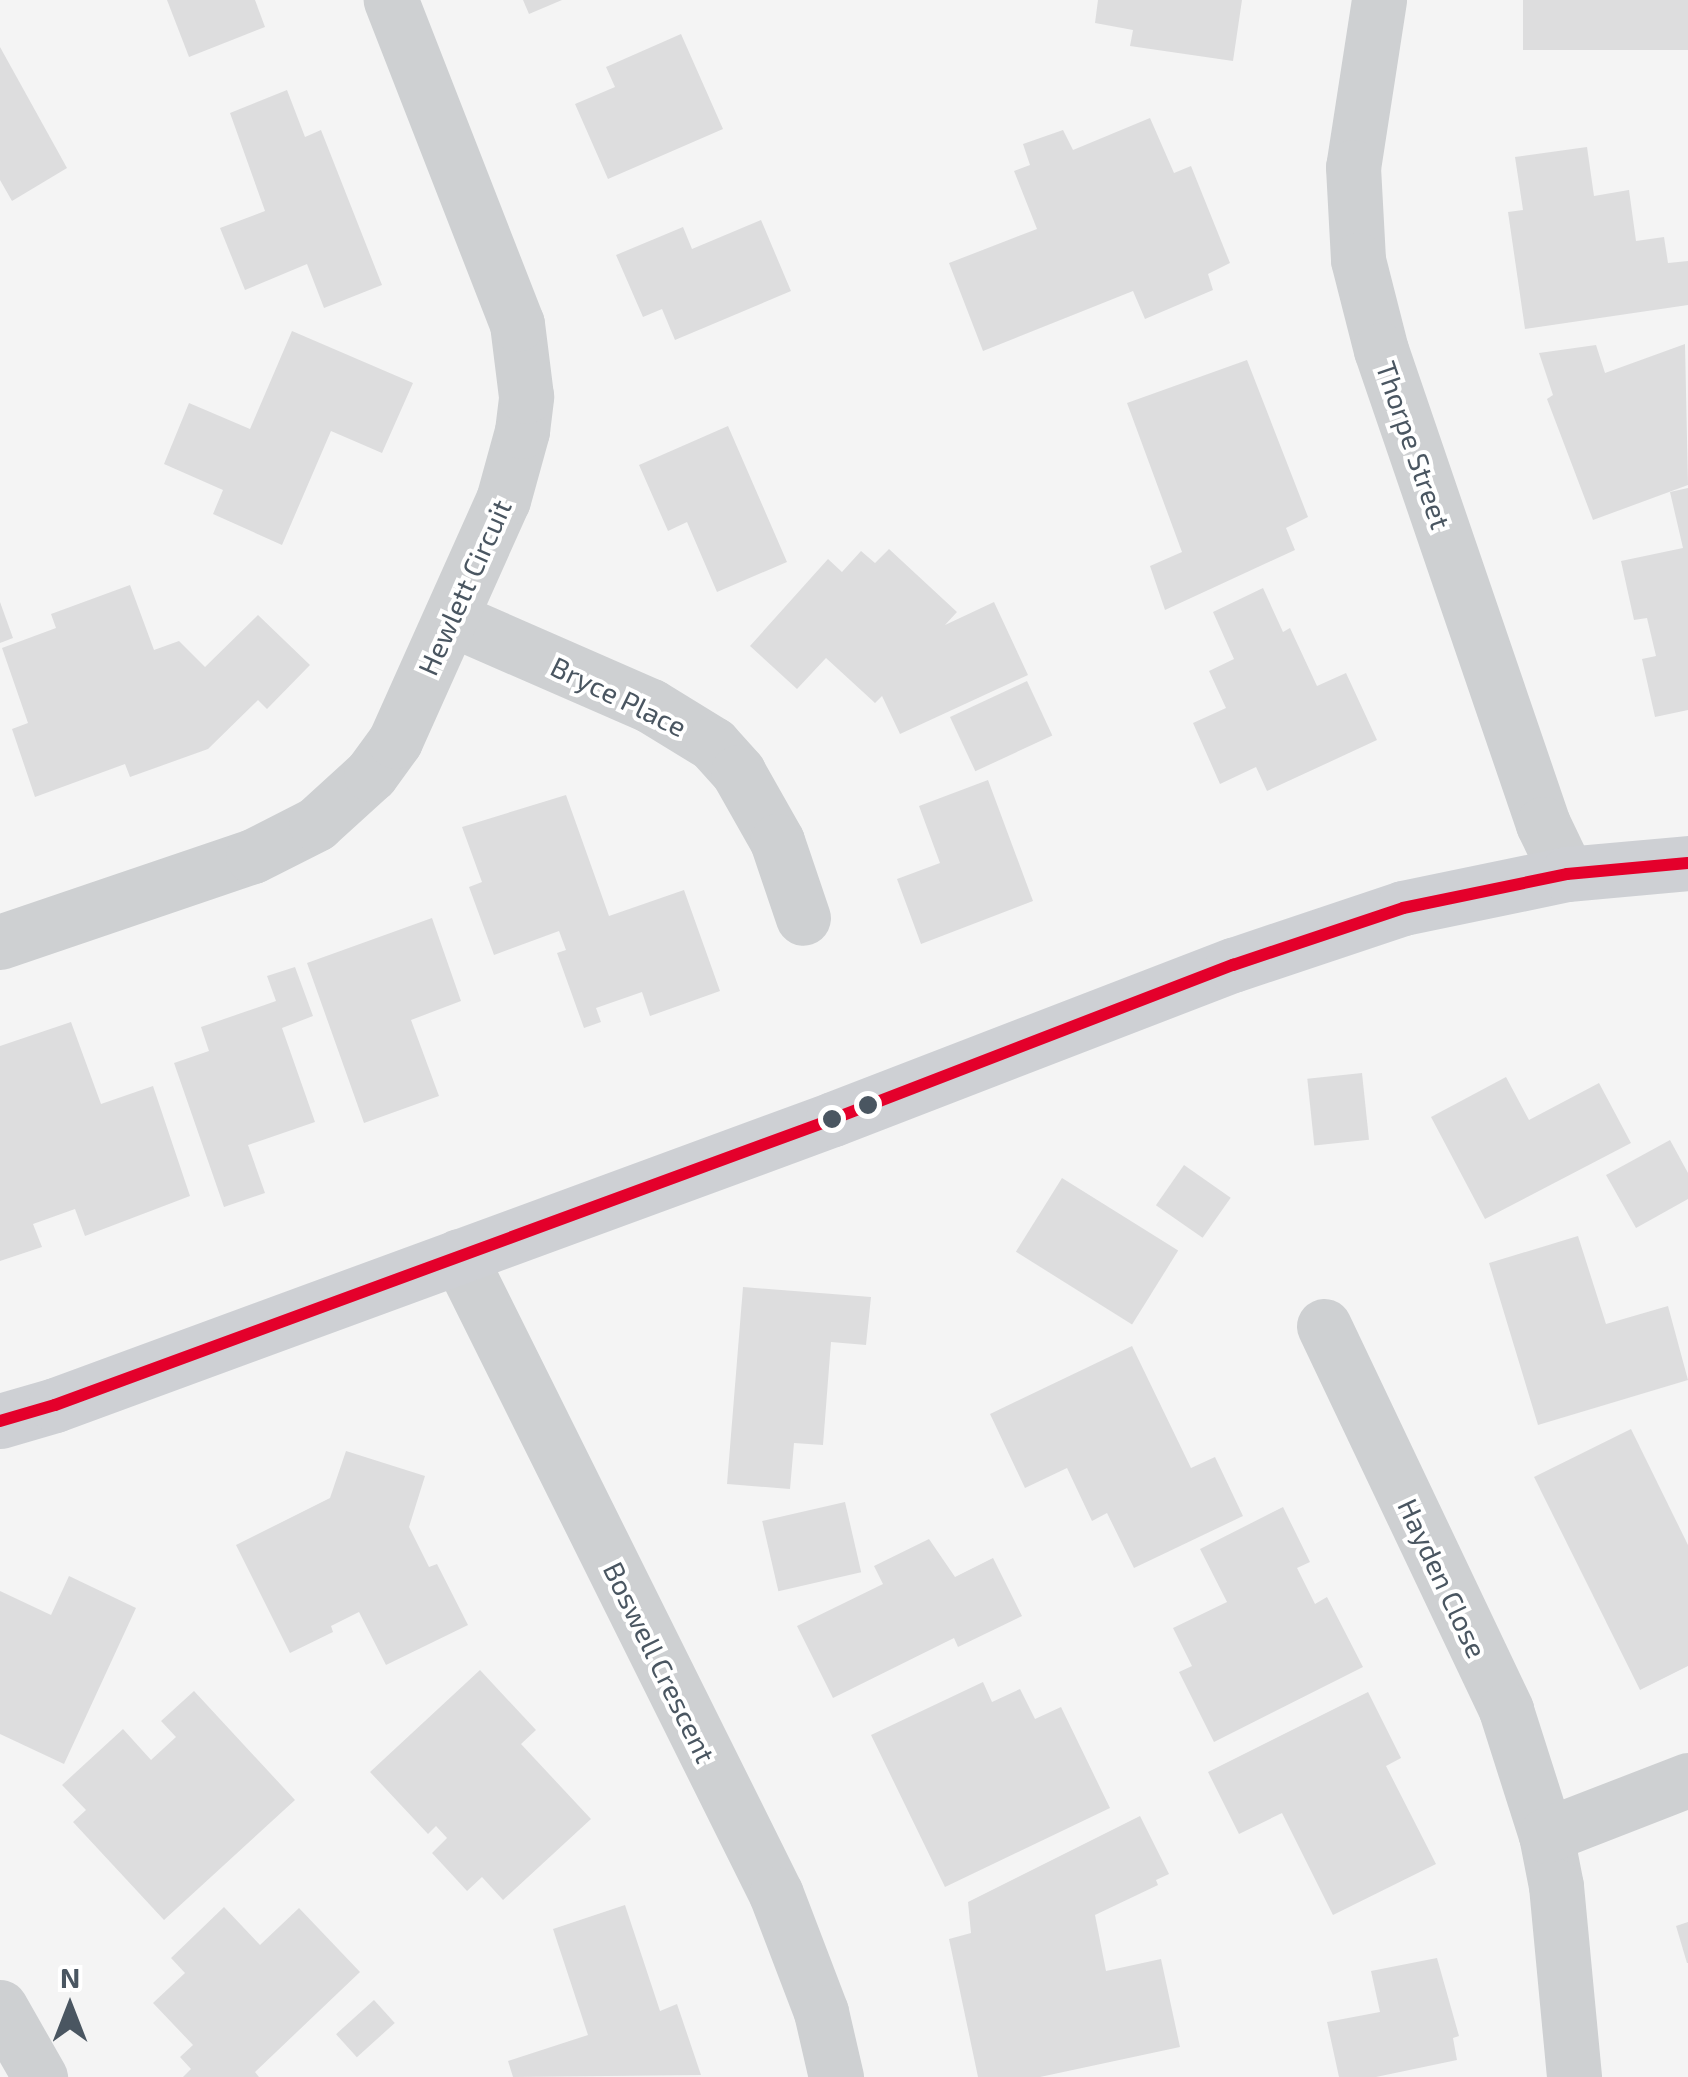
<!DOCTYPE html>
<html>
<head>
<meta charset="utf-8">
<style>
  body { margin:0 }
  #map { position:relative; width:1688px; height:2077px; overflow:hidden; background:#f4f4f4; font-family:"Exo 2",sans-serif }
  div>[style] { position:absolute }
  .building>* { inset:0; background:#ddddde; transform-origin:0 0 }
  .street>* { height:55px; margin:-27.5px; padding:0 27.5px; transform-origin:27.5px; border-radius:27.5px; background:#ced0d2 }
  .secondary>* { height:55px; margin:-27.5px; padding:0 27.5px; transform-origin:27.5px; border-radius:27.5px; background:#ced0d4 }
  .bus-1>* { height:12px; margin:-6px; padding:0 6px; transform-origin:6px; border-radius:6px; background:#e4002b }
  .dots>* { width:28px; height:28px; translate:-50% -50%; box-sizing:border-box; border:5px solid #fff; border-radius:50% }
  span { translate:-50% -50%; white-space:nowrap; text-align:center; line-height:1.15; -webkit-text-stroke:8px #fff; paint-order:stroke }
  .street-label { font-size:28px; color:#4a5661 }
  .north { position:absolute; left:20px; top:1957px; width:100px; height:100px; -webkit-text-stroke:8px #fff; paint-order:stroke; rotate:0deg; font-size:28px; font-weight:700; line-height:40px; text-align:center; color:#4a5661 }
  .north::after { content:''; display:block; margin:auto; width:35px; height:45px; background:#4a5661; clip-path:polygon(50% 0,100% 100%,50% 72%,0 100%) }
</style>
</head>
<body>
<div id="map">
  <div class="building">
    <div style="clip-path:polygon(167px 0,255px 0,265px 27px,189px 57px)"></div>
    <div style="clip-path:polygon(523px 0,562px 0,529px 14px)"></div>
    <div style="clip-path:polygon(1098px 0,1242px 0,1233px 61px,1130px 46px,1133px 30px,1095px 23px)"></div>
    <div style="left:1523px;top:0;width:165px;height:50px"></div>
    <div style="clip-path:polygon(681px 34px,723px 129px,608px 179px,575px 104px,615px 87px,606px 67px)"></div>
    <div style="clip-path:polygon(0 47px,67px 168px,12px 201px,0 180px)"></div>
    <div style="clip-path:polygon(287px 90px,305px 137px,321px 130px,382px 285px,324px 308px,307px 264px,245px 290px,220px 228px,265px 211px,230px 113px)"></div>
    <div style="clip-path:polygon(1150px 118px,1174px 173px,1191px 166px,1230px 263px,1208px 274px,1213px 290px,1145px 319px,1133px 291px,983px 351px,949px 263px,1037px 229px,1014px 171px,1030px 165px,1023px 144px,1063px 130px,1073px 150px)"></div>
    <div style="clip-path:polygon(1587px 147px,1594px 196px,1629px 190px,1636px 241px,1664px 237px,1668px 263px,1688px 261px,1688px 305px,1525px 329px,1508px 212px,1523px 210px,1515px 157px)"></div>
    <div style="clip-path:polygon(761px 220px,791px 291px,675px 340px,662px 309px,643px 317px,616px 255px,683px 227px,692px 249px)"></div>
    <div style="clip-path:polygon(292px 331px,413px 383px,382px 453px,331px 431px,282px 545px,213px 514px,223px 490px,164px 464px,189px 403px,250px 429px)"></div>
    <div style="clip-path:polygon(1685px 344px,1688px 485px,1593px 520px,1547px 399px,1553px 395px,1539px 353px,1596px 345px,1605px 373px)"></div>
    <div style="clip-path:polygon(1247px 360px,1308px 517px,1286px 528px,1295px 550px,1165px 610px,1150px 566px,1182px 552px,1127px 403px)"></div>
    <div style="clip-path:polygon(728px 426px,787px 562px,717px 592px,687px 522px,668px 531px,639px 465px)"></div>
    <div style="clip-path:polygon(1688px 488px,1688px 710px,1655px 717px,1642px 659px,1656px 656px,1647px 618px,1634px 620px,1621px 561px,1683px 548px,1670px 492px)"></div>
    <div style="clip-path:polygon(889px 549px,957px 612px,945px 625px,994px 602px,1028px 675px,900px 734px,882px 696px,875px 703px,826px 658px,797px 689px,750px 646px,828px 559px,842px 572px,861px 551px,875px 563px)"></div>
    <div style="clip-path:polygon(130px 585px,154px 650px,179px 641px,205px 667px,258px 615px,310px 665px,267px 709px,258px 700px,208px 749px,130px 777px,125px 764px,35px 797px,12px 729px,28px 723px,2px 648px,56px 628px,51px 614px)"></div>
    <div style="clip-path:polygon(1263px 588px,1283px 632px,1290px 628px,1317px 686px,1346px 673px,1377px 740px,1267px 791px,1256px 767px,1220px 784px,1193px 723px,1226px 708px,1209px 671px,1234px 659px,1213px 612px)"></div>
    <div style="clip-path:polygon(0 602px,13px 638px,0 643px)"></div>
    <div style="left:1027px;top:681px;width:60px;height:85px;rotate:65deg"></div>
    <div style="clip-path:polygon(988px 780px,1033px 901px,921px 944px,897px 879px,940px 863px,919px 806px)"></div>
    <div style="clip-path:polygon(566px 795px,609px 916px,684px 890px,720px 991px,650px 1016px,642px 992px,596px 1008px,601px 1022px,584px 1028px,557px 953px,566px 950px,559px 931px,494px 955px,469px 887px,482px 882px,462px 827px)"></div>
    <div style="clip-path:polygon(432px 918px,461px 1001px,411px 1020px,439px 1096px,364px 1123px,307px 963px)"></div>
    <div style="clip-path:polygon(295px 967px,313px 1016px,282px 1028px,315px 1122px,248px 1145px,265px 1193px,224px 1207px,174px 1063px,209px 1051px,201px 1027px,276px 1001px,267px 976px)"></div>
    <div style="clip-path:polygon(71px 1022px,101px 1104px,153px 1086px,190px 1196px,85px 1236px,75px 1209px,33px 1224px,42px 1247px,0 1261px,0 1046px)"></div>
    <div style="left:1362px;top:1073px;width:67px;height:55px;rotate:84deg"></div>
    <div style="clip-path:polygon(1506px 1077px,1529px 1120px,1599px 1083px,1631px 1143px,1485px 1219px,1431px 1117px)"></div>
    <div style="clip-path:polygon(1670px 1140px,1688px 1173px,1688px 1199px,1636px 1228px,1606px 1175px)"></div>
    <div style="left:1184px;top:1165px;width:57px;height:49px;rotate:35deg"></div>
    <div style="left:1062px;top:1178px;width:137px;height:87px;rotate:32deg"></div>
    <div style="clip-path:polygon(1578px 1236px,1606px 1324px,1668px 1306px,1688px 1380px,1538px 1425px,1489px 1263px)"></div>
    <div style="clip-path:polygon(743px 1287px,871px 1297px,866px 1345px,831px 1342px,823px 1445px,794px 1443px,790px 1489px,727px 1484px)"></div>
    <div style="clip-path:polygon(1132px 1346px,1191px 1468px,1215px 1457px,1243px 1516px,1134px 1568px,1107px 1513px,1092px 1521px,1067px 1468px,1025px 1488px,990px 1414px)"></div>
    <div style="clip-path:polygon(1631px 1429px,1688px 1545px,1688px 1666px,1640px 1690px,1534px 1477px)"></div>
    <div style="clip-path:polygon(346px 1451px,425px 1476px,409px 1527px,429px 1567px,437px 1564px,468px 1625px,386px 1665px,359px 1612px,331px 1626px,333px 1632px,290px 1653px,236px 1545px,330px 1498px)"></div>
    <div style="left:845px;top:1502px;width:72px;height:85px;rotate:77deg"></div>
    <div style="clip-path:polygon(1283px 1507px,1310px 1562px,1297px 1568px,1315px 1604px,1327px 1597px,1363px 1667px,1214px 1742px,1179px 1672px,1192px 1666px,1173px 1628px,1227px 1602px,1200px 1549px)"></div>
    <div style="clip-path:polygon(929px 1539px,955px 1577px,993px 1558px,1022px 1616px,958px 1647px,954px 1638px,833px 1698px,797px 1626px,883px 1584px,874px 1566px)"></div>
    <div style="clip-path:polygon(69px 1576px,136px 1608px,64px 1764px,0 1734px,0 1591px,51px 1615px)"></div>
    <div style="clip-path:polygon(480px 1670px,536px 1730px,521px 1744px,591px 1819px,503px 1900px,482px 1877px,467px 1891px,432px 1853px,447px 1838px,436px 1826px,428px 1834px,370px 1772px)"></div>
    <div style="clip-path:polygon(983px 1682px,992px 1702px,1020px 1689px,1035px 1719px,1061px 1707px,1110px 1808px,945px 1887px,871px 1735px)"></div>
    <div style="clip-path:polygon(194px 1691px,295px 1800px,164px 1920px,73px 1822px,86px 1810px,62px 1785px,123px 1729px,151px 1760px,176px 1737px,161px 1721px)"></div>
    <div style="clip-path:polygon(1368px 1692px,1401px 1758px,1386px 1766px,1436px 1864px,1333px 1915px,1282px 1813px,1239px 1834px,1208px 1772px)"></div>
    <div style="clip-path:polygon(1140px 1816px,1169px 1874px,1156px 1880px,1158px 1885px,1095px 1915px,1106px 1971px,1161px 1959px,1180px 2047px,1040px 2077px,978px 2077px,949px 1939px,971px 1933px,968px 1902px)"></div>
    <div style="clip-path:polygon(625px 1905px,660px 2011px,677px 2004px,701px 2075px,513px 2077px,508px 2061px,588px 2035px,553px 1929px)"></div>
    <div style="clip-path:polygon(224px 1907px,260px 1945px,299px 1908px,360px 1972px,255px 2072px,259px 2077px,183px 2077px,191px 2069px,180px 2057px,193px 2045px,153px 2003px,185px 1973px,171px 1958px)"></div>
    <div style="clip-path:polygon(1688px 1922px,1688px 1963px,1687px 1963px,1676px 1926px)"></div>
    <div style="clip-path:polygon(1437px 1958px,1459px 2036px,1453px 2038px,1457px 2060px,1376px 2077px,1339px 2077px,1327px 2022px,1380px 2012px,1371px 1971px)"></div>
    <div style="left:374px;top:2000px;width:31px;height:51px;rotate:48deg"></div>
  </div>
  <div class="street">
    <div style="left:1379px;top:0;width:169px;rotate:98.8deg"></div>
    <div style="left:1353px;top:167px;width:93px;rotate:86.9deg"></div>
    <div style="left:1358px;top:260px;width:93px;rotate:75.7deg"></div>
    <div style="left:1381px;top:350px;width:501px;rotate:71.13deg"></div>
    <div style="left:1543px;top:824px;width:55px;rotate:64.4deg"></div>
    <div style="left:452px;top:619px;width:217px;rotate:23.6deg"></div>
    <div style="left:651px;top:706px;width:73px;rotate:31.5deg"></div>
    <div style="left:713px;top:744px;width:38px;rotate:48deg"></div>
    <div style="left:738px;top:772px;width:79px;rotate:60.5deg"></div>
    <div style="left:777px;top:841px;width:81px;rotate:71.3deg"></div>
    <div style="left:0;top:942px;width:267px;rotate:-18.8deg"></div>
    <div style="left:253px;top:856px;width:71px;rotate:-26.9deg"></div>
    <div style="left:316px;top:824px;width:74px;rotate:-42.3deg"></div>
    <div style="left:371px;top:774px;width:41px;rotate:-54deg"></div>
    <div style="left:395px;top:741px;width:264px;rotate:-65.9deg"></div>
    <div style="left:503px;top:500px;width:72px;rotate:-74.6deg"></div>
    <div style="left:522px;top:431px;width:35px;rotate:-83deg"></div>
    <div style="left:526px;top:396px;width:73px;rotate:-97.1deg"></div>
    <div style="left:517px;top:324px;width:348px;rotate:-111.3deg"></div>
    <div style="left:459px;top:1256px;width:712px;rotate:63.58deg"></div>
    <div style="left:776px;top:1894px;width:126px;rotate:69.1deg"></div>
    <div style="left:821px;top:2012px;width:67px;rotate:77deg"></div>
    <div style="left:1324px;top:1326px;width:425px;rotate:64.6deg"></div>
    <div style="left:1506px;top:1710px;width:131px;rotate:72.3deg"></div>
    <div style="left:1546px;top:1835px;width:52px;rotate:78.9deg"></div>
    <div style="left:1556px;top:1886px;width:192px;rotate:84.6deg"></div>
    <div style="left:1546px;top:1835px;width:152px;rotate:-21.2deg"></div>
    <div style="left:0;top:2007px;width:81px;rotate:60.3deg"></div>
  </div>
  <div class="secondary">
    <div style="left:0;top:1421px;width:57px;rotate:-16.2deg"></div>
    <div style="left:55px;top:1405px;width:829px;rotate:-20.18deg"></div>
    <div style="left:833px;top:1119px;width:429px;rotate:-21.1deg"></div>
    <div style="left:1233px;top:965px;width:179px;rotate:-18.5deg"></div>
    <div style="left:1403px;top:908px;width:167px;rotate:-11.7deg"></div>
    <div style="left:1567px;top:874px;width:121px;rotate:-5.2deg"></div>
  </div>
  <div class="bus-1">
    <div style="left:0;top:1421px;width:57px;rotate:-16.2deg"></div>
    <div style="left:55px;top:1405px;width:829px;rotate:-20.18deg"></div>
    <div style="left:833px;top:1119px;width:429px;rotate:-21.1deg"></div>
    <div style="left:1233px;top:965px;width:179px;rotate:-18.5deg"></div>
    <div style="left:1403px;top:908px;width:167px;rotate:-11.7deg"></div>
    <div style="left:1567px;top:874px;width:121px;rotate:-5.2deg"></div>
  </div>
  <div class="dots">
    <div style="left:868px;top:1105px;background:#4a5661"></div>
    <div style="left:832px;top:1119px;background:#4a5661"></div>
  </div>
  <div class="street-label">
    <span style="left:1414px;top:445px;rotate:71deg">Thorpe Street</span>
    <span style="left:464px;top:587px;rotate:-66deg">Hewlett Circuit</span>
    <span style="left:619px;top:696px;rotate:26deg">Bryce Place</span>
    <span style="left:1443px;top:1578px;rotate:65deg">Hayden Close</span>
    <span style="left:660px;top:1662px;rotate:64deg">Boswell Crescent</span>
  </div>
  <div class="north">N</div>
</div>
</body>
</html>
